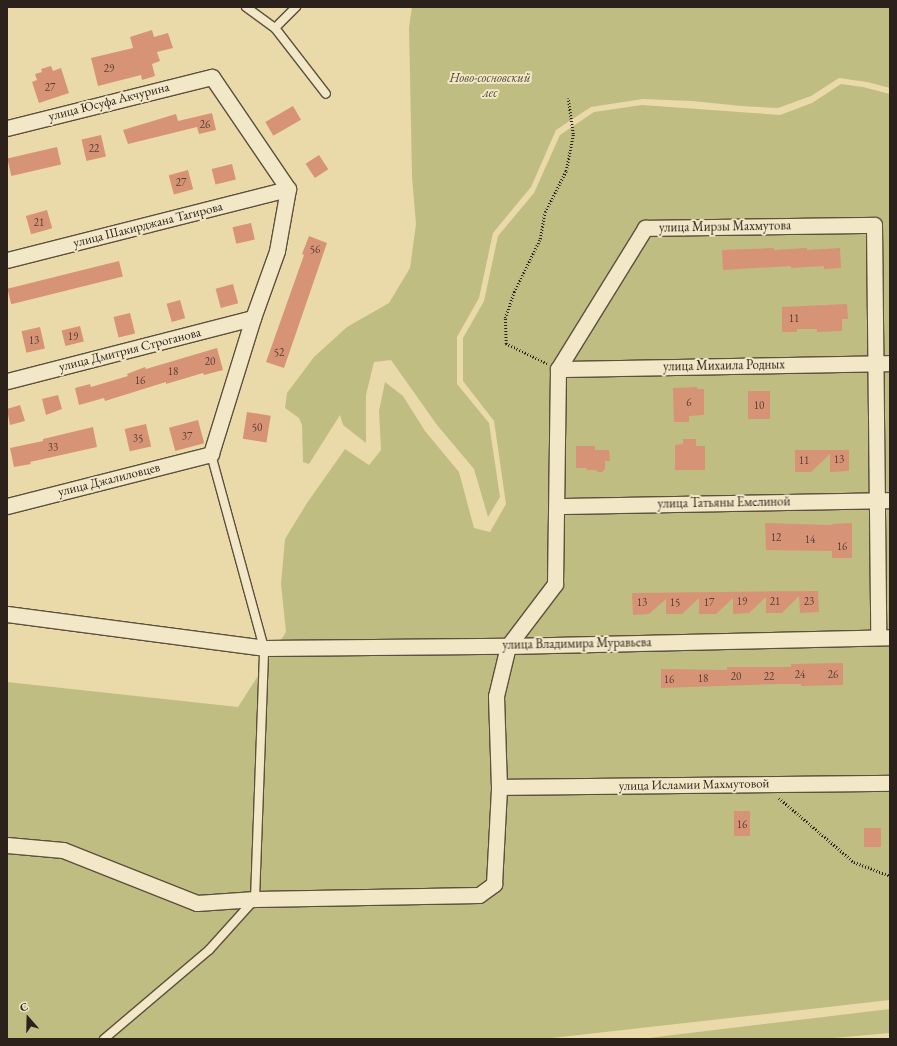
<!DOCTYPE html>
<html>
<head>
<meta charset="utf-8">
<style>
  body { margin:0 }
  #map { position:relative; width:897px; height:1046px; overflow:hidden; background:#ebdaa9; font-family:"EB Garamond",serif }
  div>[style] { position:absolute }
  .green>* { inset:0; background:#c0bd82 }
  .building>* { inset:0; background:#d79375; transform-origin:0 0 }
  .path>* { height:2.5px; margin-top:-1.25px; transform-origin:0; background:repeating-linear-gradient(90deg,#2c221b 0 1px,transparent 0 3px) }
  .roads { filter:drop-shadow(1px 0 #5c503e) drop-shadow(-1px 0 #5c503e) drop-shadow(0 1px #5c503e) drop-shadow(0 -1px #5c503e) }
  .service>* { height:8px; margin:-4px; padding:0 4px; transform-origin:4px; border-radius:4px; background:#f2e7c7 }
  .minor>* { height:15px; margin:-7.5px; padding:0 7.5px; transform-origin:7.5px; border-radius:7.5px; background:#f2e7c7 }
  span { translate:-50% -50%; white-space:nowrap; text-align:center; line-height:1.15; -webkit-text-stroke:4px #f2e7c7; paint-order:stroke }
  .number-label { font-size:11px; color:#573e32 }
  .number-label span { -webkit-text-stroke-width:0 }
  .park-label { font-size:13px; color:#514935; font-style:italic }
  .street-label { font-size:13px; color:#2c221b }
  .frame { position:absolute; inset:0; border:8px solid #2c221b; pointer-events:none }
  .north { position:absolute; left:8px; top:998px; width:40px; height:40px; -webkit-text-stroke:3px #f2e7c7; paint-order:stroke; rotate:340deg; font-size:11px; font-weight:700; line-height:16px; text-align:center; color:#2c221b }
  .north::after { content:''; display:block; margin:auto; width:14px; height:18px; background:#2c221b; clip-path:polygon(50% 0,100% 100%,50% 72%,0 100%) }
</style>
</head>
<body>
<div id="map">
  <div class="green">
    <div style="clip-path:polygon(412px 7px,890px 7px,890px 88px,867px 82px,839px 78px,811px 96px,778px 108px,741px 106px,692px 101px,643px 99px,591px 107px,556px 130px,531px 187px,493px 233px,479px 298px,457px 337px,457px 384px,489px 423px,500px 497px,488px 517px,474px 469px,437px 425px,391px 360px,374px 362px,366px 395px,366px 443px,343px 425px,340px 415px,309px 464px,303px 462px,302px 425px,299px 418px,285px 408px,287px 393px,314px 357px,347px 327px,389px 303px,410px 268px,416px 224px,412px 177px,409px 27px)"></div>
    <div style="clip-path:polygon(841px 84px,863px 87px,890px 94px,890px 1000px,543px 1039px,7px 1039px,7px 682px,238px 707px,286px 632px,281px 584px,285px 539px,307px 503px,345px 449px,369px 465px,381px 450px,379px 411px,385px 382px,403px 396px,425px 431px,459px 472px,474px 528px,490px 532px,506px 504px,494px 421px,463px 381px,463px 338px,484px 301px,498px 236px,534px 193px,560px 135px,594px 112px,642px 105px,780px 115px,812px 103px)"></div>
    <div style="clip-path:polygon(890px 1009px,890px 1033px,823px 1039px,640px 1039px)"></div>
  </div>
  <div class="building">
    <div style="clip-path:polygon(152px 30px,154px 37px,168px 33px,173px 48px,157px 52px,160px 61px,152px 64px,155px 76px,142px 80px,141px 75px,98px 86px,91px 58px,133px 48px,130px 37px)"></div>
    <div style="clip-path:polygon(51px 66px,53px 71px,61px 68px,69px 93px,39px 103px,32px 82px,37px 80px,35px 74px,42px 72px,41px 69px)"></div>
    <div style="left:293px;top:106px;width:16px;height:32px;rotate:60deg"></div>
    <div style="clip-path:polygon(212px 113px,216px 130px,199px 134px,197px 127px,128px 144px,123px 130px,176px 114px,178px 121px)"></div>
    <div style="left:101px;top:135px;width:22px;height:20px;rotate:77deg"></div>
    <div style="left:57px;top:147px;width:18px;height:51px;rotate:77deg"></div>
    <div style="left:319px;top:155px;width:17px;height:16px;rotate:57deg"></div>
    <div style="left:232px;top:164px;width:16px;height:21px;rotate:76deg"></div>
    <div style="left:188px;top:170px;width:20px;height:20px;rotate:75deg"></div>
    <div style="left:47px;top:210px;width:19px;height:22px;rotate:74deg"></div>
    <div style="left:251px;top:223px;width:17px;height:19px;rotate:77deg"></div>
    <div style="clip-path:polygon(309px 236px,327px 243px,284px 368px,266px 362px,304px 255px,302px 254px)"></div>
    <div style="clip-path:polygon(774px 248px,774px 250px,807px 248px,807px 250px,840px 248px,841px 268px,824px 269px,824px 266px,791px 268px,791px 266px,723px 270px,722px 250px)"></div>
    <div style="left:119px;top:261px;width:16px;height:115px;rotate:76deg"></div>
    <div style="left:233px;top:284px;width:20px;height:18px;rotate:75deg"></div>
    <div style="left:180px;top:300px;width:19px;height:14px;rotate:74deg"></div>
    <div style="clip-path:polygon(847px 304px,848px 319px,842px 319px,842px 331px,817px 332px,817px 329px,797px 329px,797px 332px,782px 332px,782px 307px)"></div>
    <div style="left:130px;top:313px;width:21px;height:17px;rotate:76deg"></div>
    <div style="left:80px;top:326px;width:16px;height:19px;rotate:76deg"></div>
    <div style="left:40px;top:327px;width:22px;height:19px;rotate:77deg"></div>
    <div style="clip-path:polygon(217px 348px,223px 370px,204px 375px,203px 373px,166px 384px,166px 382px,105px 401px,104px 398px,79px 405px,75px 388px,90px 384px,91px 387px,128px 376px,127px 374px,145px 367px,146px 369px)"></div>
    <div style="clip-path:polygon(697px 387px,697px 389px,704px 389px,704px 415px,689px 416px,689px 422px,674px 422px,673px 388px)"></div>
    <div style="left:748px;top:391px;width:22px;height:28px"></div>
    <div style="clip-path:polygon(58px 395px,62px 409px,46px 415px,42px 399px)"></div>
    <div style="clip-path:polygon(20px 405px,25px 421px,10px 425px,7px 409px)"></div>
    <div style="left:247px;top:412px;width:24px;height:27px;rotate:9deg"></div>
    <div style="left:198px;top:420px;width:24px;height:30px;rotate:75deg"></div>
    <div style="left:146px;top:424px;width:23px;height:22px;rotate:77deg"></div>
    <div style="clip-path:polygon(93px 427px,97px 447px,30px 462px,31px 464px,14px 467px,10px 448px,43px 441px,43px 439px)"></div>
    <div style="clip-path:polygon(683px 439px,696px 439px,696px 446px,705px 446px,705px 470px,675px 470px,675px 445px,683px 444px)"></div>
    <div style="clip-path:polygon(576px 446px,595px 446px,595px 450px,609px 450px,610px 461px,605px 461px,605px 469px,602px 472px,598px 472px,595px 470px,587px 470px,587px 468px,576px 468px)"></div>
    <div style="clip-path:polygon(795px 450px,849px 450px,849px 471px,830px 472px,830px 454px,811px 472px,795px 472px)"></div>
    <div style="clip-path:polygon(765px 523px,832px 525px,832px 524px,852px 523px,852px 558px,832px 558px,832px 551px,766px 550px)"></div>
    <div style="clip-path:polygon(818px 591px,819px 612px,800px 613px,799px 596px,782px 613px,766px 613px,766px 597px,749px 613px,733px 614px,733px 598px,716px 614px,699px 614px,699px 598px,682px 614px,666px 614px,666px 599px,649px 614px,633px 615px,632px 593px)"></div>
    <div style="clip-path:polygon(843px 663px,843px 685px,801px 686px,801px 684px,777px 684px,661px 688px,661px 669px,727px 670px,727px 667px,791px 667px,791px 664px)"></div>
    <div style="left:750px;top:811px;width:25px;height:16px;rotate:90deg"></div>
    <div style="left:864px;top:828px;width:17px;height:19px"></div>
  </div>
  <div class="path">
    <div style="left:547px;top:364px;width:46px;rotate:-154deg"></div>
    <div style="left:506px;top:344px;width:26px;rotate:-92deg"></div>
    <div style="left:505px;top:318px;width:28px;rotate:-71deg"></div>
    <div style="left:514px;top:292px;width:59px;rotate:-63.9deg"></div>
    <div style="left:540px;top:239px;width:27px;rotate:-80deg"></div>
    <div style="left:545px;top:212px;width:46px;rotate:-62.9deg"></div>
    <div style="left:566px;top:171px;width:38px;rotate:-79deg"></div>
    <div style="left:573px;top:134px;width:36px;rotate:-98deg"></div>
    <div style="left:779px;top:798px;width:99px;rotate:40.5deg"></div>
    <div style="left:854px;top:862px;width:39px;rotate:21deg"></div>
  </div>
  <div class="roads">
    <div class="service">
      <div style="left:246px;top:7px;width:36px;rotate:36deg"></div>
      <div style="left:275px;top:28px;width:83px;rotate:52.3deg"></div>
      <div style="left:275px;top:28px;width:30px;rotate:-45deg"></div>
      <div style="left:104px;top:1039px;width:138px;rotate:-40.3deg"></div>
      <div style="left:209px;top:950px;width:69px;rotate:-48deg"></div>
      <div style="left:255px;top:899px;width:251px;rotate:-87.9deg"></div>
      <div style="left:264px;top:648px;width:201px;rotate:-105.3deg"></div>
    </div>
    <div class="minor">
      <div style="left:7px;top:128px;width:211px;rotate:-14deg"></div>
      <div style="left:212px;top:77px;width:135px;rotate:55.8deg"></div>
      <div style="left:288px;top:189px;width:63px;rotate:100.1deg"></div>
      <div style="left:277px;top:251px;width:71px;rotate:109.7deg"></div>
      <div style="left:253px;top:318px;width:142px;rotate:107.2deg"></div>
      <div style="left:211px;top:454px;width:211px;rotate:165.7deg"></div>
      <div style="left:7px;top:260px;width:290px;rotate:-14.2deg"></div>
      <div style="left:558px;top:369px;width:166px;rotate:-58.3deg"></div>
      <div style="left:645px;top:228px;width:229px;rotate:-0.8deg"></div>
      <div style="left:874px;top:225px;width:412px;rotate:89.4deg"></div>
      <div style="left:558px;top:369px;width:332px;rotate:-1deg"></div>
      <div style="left:7px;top:381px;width:254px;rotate:-14.4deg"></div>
      <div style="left:557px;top:506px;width:333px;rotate:-1deg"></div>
      <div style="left:7px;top:614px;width:259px;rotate:7.5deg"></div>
      <div style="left:264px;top:648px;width:244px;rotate:-0.5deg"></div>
      <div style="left:508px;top:646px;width:382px;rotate:-1.3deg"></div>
      <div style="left:499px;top:787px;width:391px;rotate:-0.6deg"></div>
      <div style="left:7px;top:845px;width:56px;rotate:5.1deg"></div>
      <div style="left:63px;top:850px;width:144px;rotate:21.6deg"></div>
      <div style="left:197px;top:903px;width:58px;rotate:-3.9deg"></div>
      <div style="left:255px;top:899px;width:224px;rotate:-1deg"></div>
      <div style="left:479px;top:895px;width:19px;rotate:-36deg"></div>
      <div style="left:494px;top:884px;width:97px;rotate:-87deg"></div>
      <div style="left:499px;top:787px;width:91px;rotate:-91.9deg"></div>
      <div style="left:496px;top:696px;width:51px;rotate:-76.5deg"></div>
      <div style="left:508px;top:646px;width:78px;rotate:-52.8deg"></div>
      <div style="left:555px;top:584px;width:215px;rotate:-89.2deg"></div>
    </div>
  </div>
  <div class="number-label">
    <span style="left:109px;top:68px">29</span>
    <span style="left:50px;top:87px">27</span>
    <span style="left:205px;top:124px">26</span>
    <span style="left:94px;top:148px">22</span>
    <span style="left:181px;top:182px">27</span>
    <span style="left:39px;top:222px">21</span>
    <span style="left:315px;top:249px">56</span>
    <span style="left:794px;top:318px">11</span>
    <span style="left:73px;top:336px">19</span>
    <span style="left:34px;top:340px">13</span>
    <span style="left:279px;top:352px">52</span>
    <span style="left:210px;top:361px">20</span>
    <span style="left:173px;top:371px">18</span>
    <span style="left:140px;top:380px">16</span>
    <span style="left:689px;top:402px">6</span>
    <span style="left:759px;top:405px">10</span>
    <span style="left:257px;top:427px">50</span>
    <span style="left:187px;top:436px">37</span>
    <span style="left:138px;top:438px">35</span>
    <span style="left:53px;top:447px">33</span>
    <span style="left:839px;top:459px">13</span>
    <span style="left:804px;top:460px">11</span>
    <span style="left:776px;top:537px">12</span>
    <span style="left:810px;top:539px">14</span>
    <span style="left:842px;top:546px">16</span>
    <span style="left:742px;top:601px">19</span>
    <span style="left:775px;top:601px">21</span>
    <span style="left:809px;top:601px">23</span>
    <span style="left:642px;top:602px">13</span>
    <span style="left:675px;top:602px">15</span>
    <span style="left:709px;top:602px">17</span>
    <span style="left:800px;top:674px">24</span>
    <span style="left:833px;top:674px">26</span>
    <span style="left:736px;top:676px">20</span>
    <span style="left:769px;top:676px">22</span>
    <span style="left:703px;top:678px">18</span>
    <span style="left:669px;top:679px">16</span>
    <span style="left:742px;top:824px">16</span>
  </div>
  <div class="park-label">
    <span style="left:490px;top:86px">Ново-сосновский<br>лес</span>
  </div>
  <div class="street-label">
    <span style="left:109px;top:102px;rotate:-14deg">улица Юсуфа Акчурина</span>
    <span style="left:148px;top:225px;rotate:-14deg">улица Шакирджана Тагирова</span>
    <span style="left:725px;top:227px;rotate:-1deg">улица Мирзы Махмутова</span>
    <span style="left:130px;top:350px;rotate:-14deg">улица Дмитрия Строганова</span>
    <span style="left:724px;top:366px;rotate:-1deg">улица Михаила Родных</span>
    <span style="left:109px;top:480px;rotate:-14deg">улица Джалиловцев</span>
    <span style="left:724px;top:503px;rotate:-1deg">улица Татьяны Емелиной</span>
    <span style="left:577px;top:644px;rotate:-1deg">улица Владимира Муравьева</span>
    <span style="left:694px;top:785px;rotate:-1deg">улица Исламии Махмутовой</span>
  </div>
  <div class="frame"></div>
  <div class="north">С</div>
</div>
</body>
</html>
